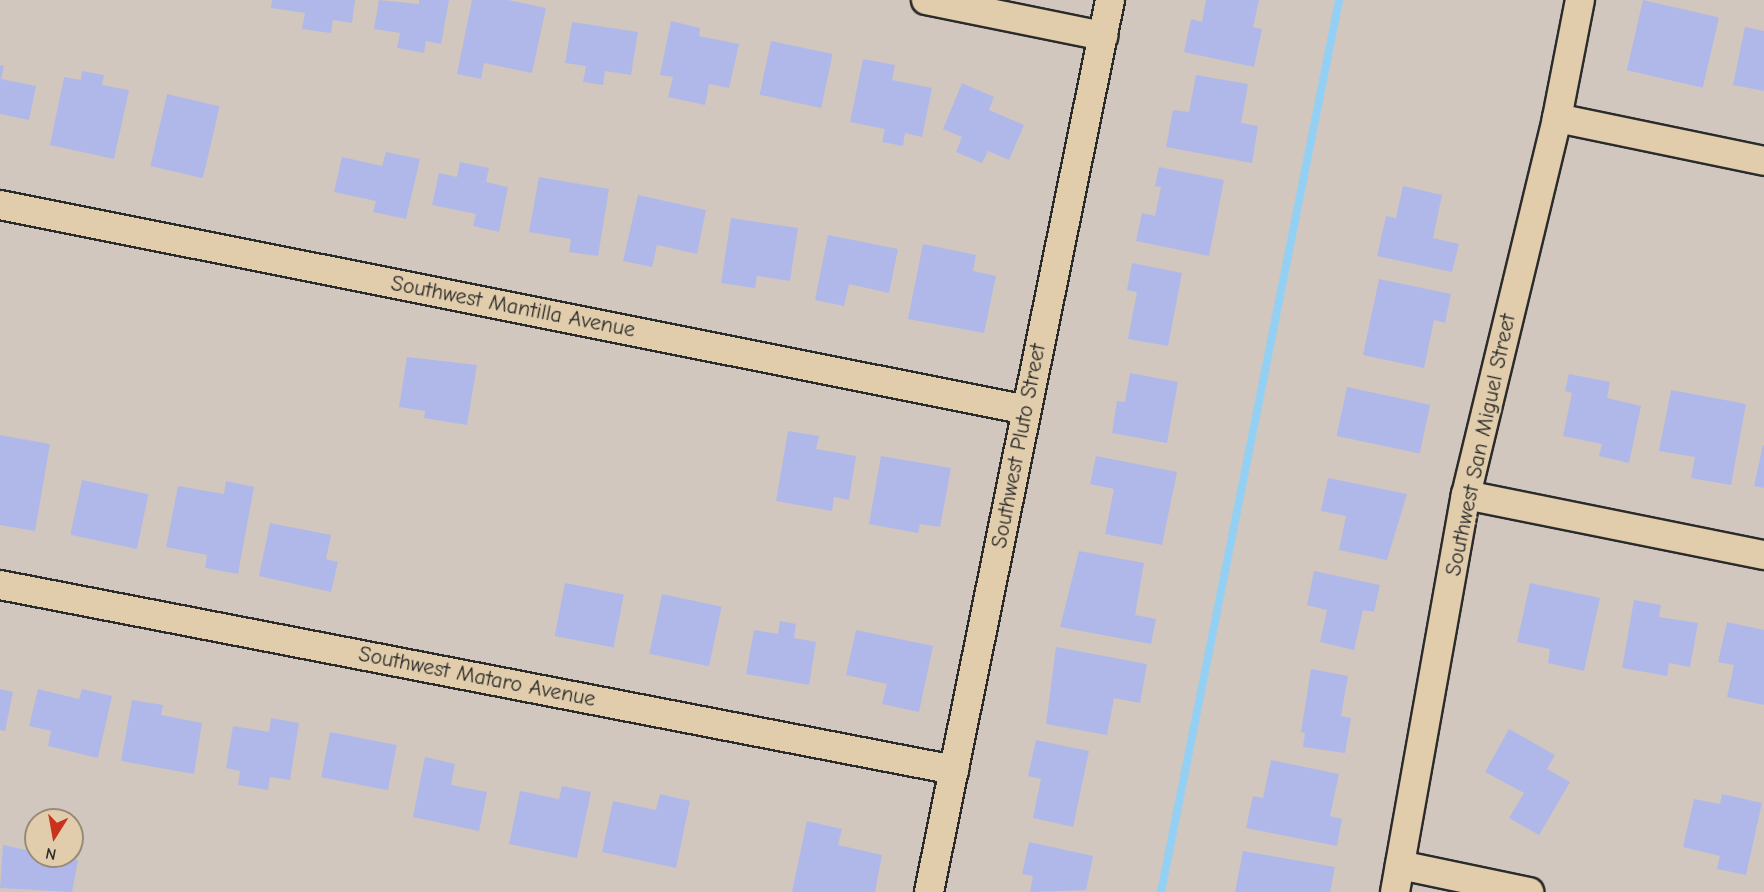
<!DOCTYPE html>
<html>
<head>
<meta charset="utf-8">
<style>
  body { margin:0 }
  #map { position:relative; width:1764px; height:892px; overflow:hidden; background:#d2c7be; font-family:"Comic Neue",sans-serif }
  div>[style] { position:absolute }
  .stream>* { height:8px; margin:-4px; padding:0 4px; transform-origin:4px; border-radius:4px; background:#94cff4 }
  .building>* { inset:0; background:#afb8e9; transform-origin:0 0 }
  .roads { filter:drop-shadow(2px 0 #2b2b2b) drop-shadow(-2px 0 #2b2b2b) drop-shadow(0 2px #2b2b2b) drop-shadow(0 -2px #2b2b2b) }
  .street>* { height:28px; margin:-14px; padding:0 14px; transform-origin:14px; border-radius:14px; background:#e1cdac }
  span { translate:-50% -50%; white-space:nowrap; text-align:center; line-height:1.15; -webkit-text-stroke:4.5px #e1cdac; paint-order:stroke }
  .street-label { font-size:22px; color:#2b2b2b }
  .north { position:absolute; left:24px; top:808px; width:60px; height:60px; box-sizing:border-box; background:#e1cdac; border:2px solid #988c78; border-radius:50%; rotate:191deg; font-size:16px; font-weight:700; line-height:24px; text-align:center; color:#2b2b2b }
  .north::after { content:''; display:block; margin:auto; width:21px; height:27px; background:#c8321e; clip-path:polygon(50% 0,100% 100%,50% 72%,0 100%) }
</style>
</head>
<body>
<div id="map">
  <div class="stream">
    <div style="left:1161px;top:892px;width:910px;rotate:-78.71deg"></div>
  </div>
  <div class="building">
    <div style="clip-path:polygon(272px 0,355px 0,352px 23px,333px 20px,331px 33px,302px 29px,305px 13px,271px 8px)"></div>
    <div style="clip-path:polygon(379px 0,419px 4px,419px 0,449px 0,441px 44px,426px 41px,424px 53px,397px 48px,400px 33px,374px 29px)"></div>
    <div style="clip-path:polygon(472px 0,508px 0,546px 8px,532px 73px,484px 63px,481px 79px,457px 74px)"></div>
    <div style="clip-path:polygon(1206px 0,1259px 0,1253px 27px,1262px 29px,1254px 67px,1184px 52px,1191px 19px,1202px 22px)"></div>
    <div style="left:1643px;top:0;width:78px;height:72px;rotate:13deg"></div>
    <div style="clip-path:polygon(671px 21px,700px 28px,699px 36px,739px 44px,729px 88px,709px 84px,705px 105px,668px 97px,673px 77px,660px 75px)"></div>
    <div style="clip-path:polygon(572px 22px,638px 32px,631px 75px,605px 71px,603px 85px,583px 82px,586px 66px,565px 63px)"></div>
    <div style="clip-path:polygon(1745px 27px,1764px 31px,1764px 91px,1733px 85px)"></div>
    <div style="left:771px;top:41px;width:63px;height:55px;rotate:12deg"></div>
    <div style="clip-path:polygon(863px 59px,895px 65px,892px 80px,932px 88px,922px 137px,905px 133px,903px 146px,882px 142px,885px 129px,850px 122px)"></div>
    <div style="clip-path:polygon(0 65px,4px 66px,1px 79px,36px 86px,29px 120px,0 114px)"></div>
    <div style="clip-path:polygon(82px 71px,104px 75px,102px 85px,129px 90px,114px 159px,50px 145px,64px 77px,81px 80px)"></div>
    <div style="clip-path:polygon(1196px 75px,1248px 84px,1241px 123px,1258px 126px,1252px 163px,1166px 147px,1173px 110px,1189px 112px)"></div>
    <div style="clip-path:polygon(962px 83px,994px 97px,989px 110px,1024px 125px,1009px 160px,988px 151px,982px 163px,956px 152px,962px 137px,943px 129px)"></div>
    <div style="left:167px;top:94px;width:54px;height:74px;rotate:13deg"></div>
    <div style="clip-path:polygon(386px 152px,420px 159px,406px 219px,373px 212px,376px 201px,334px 192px,342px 157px,382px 166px)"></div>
    <div style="clip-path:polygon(460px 162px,489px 168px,486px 182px,508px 187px,499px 232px,473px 226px,476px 214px,432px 205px,439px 173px,457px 177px)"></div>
    <div style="clip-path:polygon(1159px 167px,1224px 180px,1209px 256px,1136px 241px,1142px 213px,1155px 216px,1161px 187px,1155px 186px)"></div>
    <div style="clip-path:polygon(539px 177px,609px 189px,598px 256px,569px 252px,571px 239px,529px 232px)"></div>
    <div style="clip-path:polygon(1403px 186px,1442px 195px,1433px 238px,1459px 244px,1452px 272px,1377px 256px,1386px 216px,1396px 218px)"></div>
    <div style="clip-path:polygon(638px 195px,706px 210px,697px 254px,657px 245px,652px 267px,623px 261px)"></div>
    <div style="clip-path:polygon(731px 218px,798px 228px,790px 281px,757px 276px,755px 288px,721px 283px)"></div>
    <div style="clip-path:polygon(828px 235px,898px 249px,889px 293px,849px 284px,844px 306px,815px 300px)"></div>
    <div style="clip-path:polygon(923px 244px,976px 255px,973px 271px,996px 276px,984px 333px,908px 319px)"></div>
    <div style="clip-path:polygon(1132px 263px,1182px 273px,1168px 346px,1128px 339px,1137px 292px,1127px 290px)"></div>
    <div style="clip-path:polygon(1379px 279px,1451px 294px,1445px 323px,1434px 320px,1424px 368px,1363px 355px)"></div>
    <div style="clip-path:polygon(407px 357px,477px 365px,467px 425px,424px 418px,425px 411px,399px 407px)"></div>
    <div style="clip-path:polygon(1130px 373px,1178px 382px,1167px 443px,1112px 433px,1117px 401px,1125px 402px)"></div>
    <div style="clip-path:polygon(1569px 374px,1610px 382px,1607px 398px,1641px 406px,1629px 463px,1599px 456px,1602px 444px,1563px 436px,1572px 393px,1565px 391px)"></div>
    <div style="left:1347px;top:387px;width:85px;height:50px;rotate:12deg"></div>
    <div style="clip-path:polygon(1671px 390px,1746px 404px,1731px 485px,1691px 478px,1695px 457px,1659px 451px)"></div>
    <div style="clip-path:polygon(788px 431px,819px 436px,816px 449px,856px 456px,849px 500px,834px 497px,832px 511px,776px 501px)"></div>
    <div style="clip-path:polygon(0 435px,50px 444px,35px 531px,0 525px)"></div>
    <div style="clip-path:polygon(1763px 445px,1764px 446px,1764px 488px,1754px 486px)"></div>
    <div style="clip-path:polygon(881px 456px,951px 468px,940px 527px,920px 524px,918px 533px,869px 524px)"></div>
    <div style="clip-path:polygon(1096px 456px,1177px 472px,1162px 545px,1105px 534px,1114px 489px,1090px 484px)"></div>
    <div style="clip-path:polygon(1328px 478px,1407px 494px,1387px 560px,1339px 550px,1346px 516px,1321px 511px)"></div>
    <div style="left:82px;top:480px;width:68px;height:56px;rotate:12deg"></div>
    <div style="clip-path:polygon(226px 481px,254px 487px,238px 574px,205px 568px,207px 555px,166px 547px,178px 486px,224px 494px)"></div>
    <div style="clip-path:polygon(270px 523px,331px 535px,326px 559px,338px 562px,331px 592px,259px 576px)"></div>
    <div style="clip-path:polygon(1079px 551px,1144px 563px,1135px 615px,1156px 619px,1151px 644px,1060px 627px)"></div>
    <div style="clip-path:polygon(1314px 571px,1380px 585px,1374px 612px,1363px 610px,1354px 650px,1320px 642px,1327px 610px,1307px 605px)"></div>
    <div style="left:565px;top:583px;width:60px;height:54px;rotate:11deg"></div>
    <div style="clip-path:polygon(1530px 583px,1600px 598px,1584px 671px,1548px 663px,1550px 649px,1517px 642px)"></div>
    <div style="left:662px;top:594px;width:61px;height:61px;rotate:12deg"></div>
    <div style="clip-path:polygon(1634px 600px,1661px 605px,1659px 617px,1698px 623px,1690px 667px,1669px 663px,1667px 676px,1622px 668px)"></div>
    <div style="clip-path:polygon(780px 621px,796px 624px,794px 638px,816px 642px,809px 685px,746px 674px,754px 630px,778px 634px)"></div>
    <div style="clip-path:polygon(1727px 622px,1764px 630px,1764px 705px,1727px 697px,1734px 665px,1718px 662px)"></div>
    <div style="clip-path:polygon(856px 630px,933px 646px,919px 712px,882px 704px,887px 684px,846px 675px)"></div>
    <div style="clip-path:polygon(1056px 647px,1147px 664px,1140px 703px,1114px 698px,1107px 735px,1046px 724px)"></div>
    <div style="clip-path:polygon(1311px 669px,1348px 676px,1341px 716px,1351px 718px,1345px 753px,1303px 747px,1305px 733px,1301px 732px)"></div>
    <div style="clip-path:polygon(0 689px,13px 692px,5px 731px,0 730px)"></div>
    <div style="clip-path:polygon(38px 689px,79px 699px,82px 689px,112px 696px,98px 758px,48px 746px,51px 731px,29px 726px)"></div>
    <div style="clip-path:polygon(132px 700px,163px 705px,161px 715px,202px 723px,194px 774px,121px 761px)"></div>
    <div style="clip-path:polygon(271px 718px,299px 723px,290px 780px,270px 777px,268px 790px,238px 785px,240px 771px,226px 768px,233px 726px,269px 732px)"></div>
    <div style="clip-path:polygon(1509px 729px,1555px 755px,1547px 769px,1570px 782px,1539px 835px,1509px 818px,1524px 793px,1485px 772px)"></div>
    <div style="left:330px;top:732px;width:68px;height:46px;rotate:11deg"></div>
    <div style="clip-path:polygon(1036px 740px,1089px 751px,1073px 827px,1033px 818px,1041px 779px,1028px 776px)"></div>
    <div style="clip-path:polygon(425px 757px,455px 764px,451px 785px,487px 792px,479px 831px,413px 817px)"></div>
    <div style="clip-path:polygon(1271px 760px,1339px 774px,1330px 816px,1342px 819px,1337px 846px,1246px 828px,1253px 796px,1263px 798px)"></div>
    <div style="clip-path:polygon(562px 786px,591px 792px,577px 858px,509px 844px,520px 791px,559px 799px)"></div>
    <div style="clip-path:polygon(660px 794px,690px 801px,676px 868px,602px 852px,613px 801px,656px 810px)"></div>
    <div style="clip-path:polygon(1722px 794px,1762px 803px,1746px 875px,1717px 869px,1720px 856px,1683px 847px,1694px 799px,1720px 804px)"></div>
    <div style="clip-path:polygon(807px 821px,842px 829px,838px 845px,882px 855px,875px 892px,792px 892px)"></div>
    <div style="clip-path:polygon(28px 837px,36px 838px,36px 856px,78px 860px,72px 892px,0 888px,3px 845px,26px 850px)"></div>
    <div style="clip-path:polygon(1029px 842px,1093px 856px,1086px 890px,1030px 892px,1033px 876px,1022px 874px)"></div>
    <div style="clip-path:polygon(1243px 851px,1335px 867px,1330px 892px,1235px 892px)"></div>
  </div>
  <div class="roads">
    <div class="street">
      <div style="left:926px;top:0;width:181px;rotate:11.5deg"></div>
      <div style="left:1557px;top:118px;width:211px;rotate:11.7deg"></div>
      <div style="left:0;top:205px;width:1047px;rotate:11.29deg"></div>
      <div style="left:1466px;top:495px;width:304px;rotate:11.4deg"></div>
      <div style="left:0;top:585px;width:972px;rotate:10.97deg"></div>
      <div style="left:1400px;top:865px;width:132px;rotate:11.8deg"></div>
      <div style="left:929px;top:892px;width:910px;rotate:-78.53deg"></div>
      <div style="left:1395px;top:892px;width:403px;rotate:-79.9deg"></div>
      <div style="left:1466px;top:495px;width:388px;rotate:-76.4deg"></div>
      <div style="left:1557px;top:118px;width:120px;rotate:-79deg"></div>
    </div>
  </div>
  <div class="street-label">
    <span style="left:513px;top:307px;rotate:11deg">Southwest Mantilla Avenue</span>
    <span style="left:1481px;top:445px;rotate:-78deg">Southwest San Miguel Street</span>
    <span style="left:1019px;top:446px;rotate:-79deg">Southwest Pluto Street</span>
    <span style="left:477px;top:677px;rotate:11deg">Southwest Mataro Avenue</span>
  </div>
  <div class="north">N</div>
</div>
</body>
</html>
